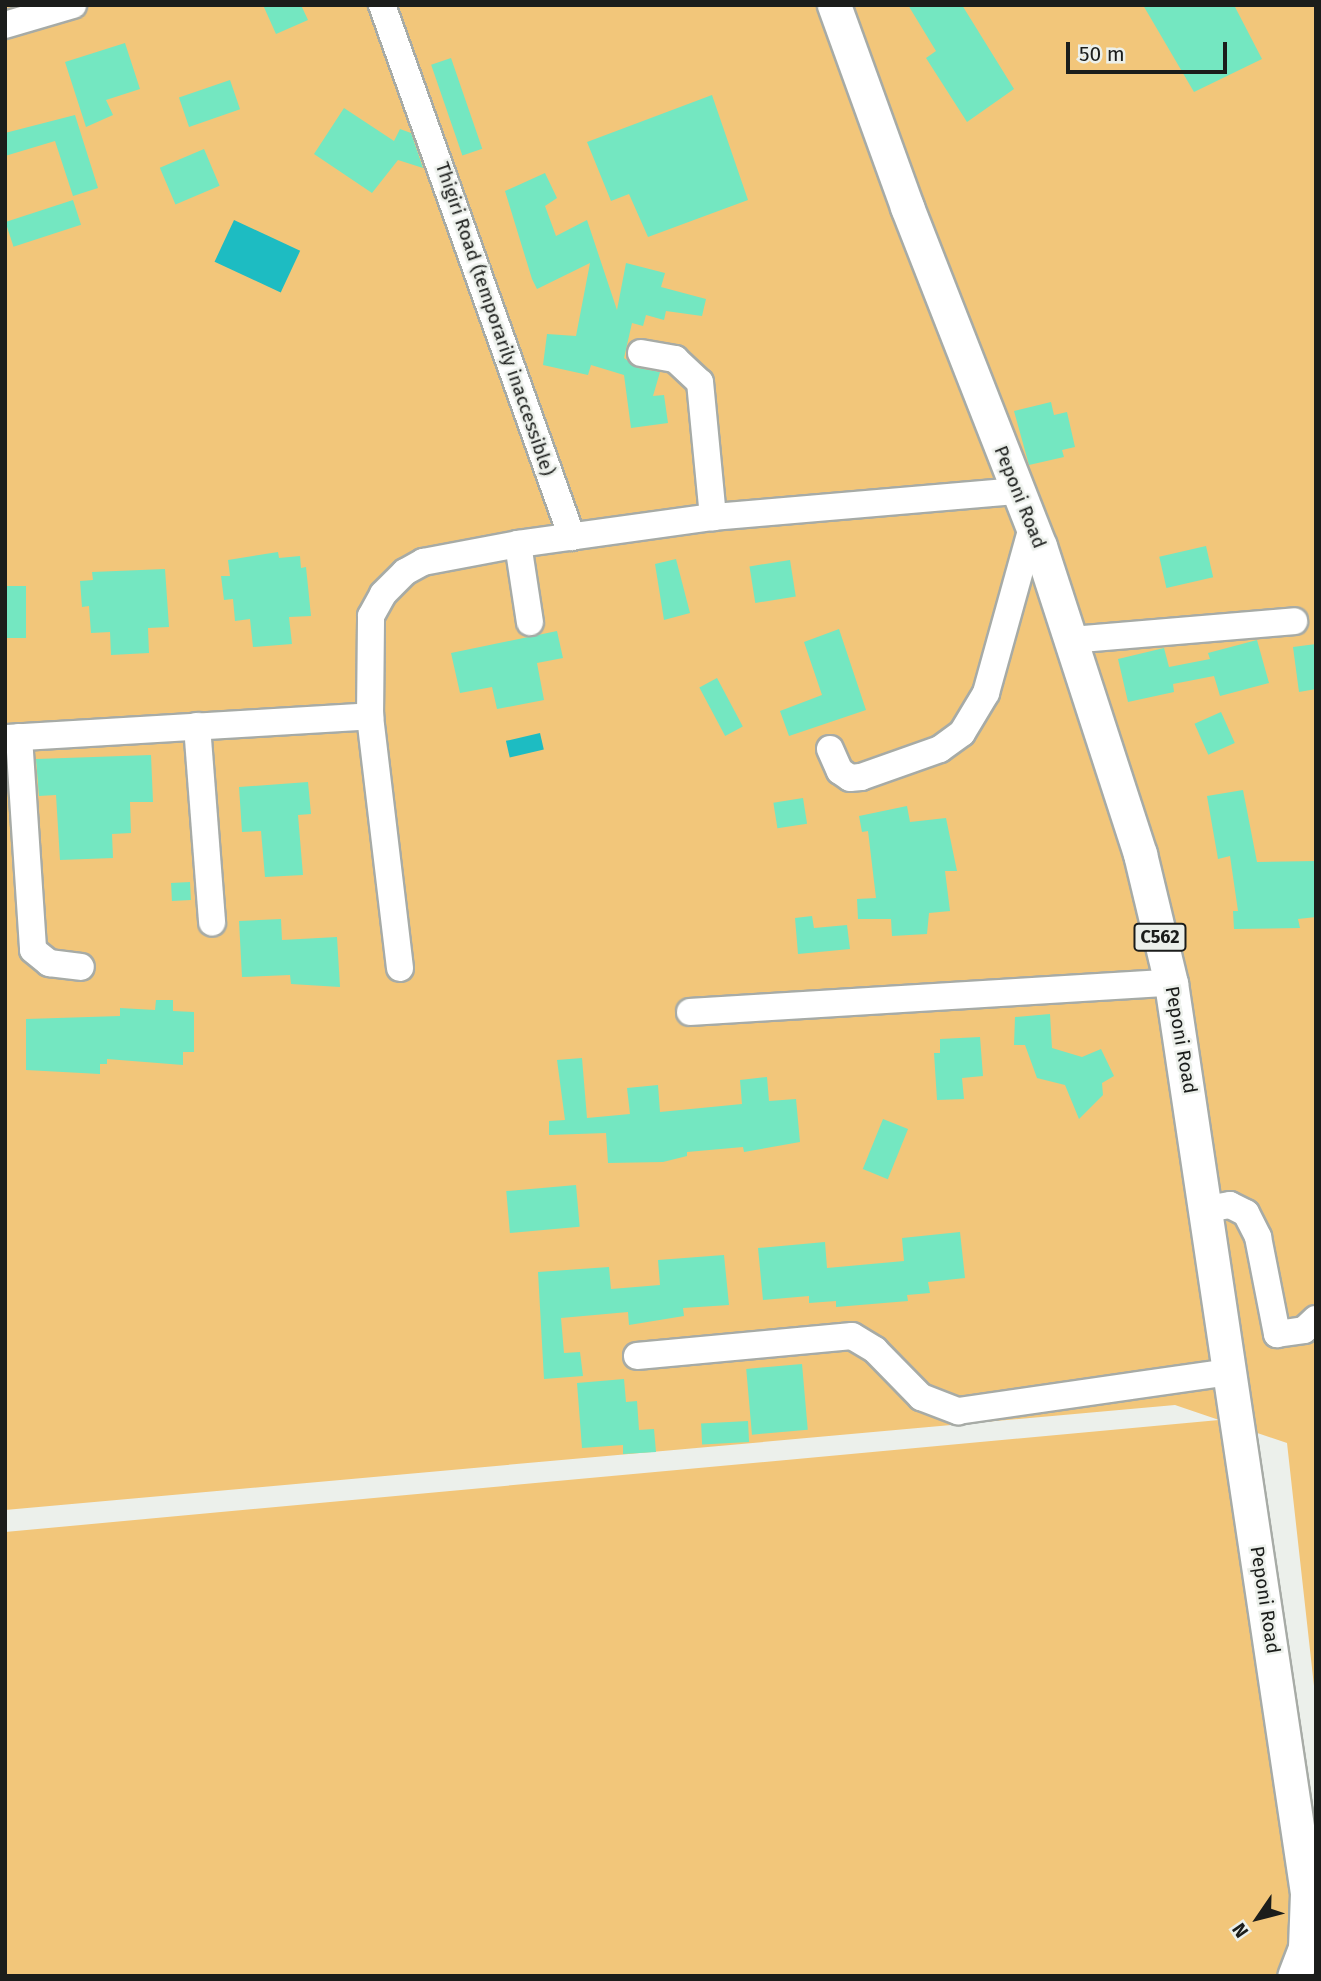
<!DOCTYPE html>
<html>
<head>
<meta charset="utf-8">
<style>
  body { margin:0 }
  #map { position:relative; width:1321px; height:1981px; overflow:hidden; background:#ecf0eb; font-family:"Fira Sans",sans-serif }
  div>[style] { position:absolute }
  .green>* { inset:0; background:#f2c67a }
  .water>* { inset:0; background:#1dbcc2; transform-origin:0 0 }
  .building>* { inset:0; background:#74e7c1; transform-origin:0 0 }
  .roads { filter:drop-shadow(2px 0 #a7aba6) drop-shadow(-2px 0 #a7aba6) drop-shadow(0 2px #a7aba6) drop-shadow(0 -2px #a7aba6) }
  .minor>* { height:26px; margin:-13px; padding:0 13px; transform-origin:13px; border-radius:13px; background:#fff }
  .major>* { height:33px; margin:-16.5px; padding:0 16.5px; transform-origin:16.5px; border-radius:16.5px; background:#fff }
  span { translate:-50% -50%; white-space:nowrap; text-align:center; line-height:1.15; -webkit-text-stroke:5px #ecf0eb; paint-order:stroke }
  .shield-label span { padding:2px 5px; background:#ecf0eb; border:2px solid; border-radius:5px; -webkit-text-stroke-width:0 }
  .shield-label { font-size:18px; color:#1b1d1b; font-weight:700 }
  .street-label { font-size:19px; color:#1b1d1b }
  .frame { position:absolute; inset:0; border:7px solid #1b1d1b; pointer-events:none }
  .north { position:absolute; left:1223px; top:1883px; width:70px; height:70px; -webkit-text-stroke:5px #ecf0eb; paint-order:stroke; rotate:235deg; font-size:19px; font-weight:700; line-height:28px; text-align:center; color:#1b1d1b }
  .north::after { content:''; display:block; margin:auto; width:24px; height:32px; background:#1b1d1b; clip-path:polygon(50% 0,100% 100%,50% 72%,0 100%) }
  .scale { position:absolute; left:1066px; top:42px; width:161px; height:32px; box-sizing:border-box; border:4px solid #1b1d1b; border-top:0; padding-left:9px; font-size:21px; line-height:24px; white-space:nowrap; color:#1b1d1b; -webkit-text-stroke:5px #ecf0eb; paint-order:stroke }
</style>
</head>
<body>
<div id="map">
  <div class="green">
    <div style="clip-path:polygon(5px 5px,1316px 5px,1316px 1704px,1287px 1443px,1175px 1405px,5px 1510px)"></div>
    <div style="clip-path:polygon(1219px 1420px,1304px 1976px,5px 1976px,5px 1532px)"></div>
  </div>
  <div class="water">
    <div style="left:234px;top:220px;width:73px;height:46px;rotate:25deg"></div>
    <div style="left:540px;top:733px;width:17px;height:35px;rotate:77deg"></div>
  </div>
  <div class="building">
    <div style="clip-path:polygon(263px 5px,301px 5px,308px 20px,276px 34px)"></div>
    <div style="clip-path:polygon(908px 5px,962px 5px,1014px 89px,967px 122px,926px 58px,936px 51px)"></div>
    <div style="clip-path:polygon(1143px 5px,1234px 5px,1262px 59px,1194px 92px)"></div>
    <div style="clip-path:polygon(125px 43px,140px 89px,106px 100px,113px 115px,86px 127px,65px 62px)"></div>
    <div style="left:451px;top:58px;width:96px;height:21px;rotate:71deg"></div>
    <div style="left:230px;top:80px;width:31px;height:54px;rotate:71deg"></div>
    <div style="clip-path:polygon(712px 95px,748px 200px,648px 237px,629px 194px,611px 201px,587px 142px)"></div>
    <div style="clip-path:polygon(344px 108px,394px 141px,400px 129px,411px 133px,423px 168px,398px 160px,372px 193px,314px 154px)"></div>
    <div style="clip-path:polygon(75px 115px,98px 188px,73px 196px,55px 141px,5px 156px,5px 133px)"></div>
    <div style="left:204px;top:149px;width:40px;height:48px;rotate:67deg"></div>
    <div style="clip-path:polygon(545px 173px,557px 198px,545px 206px,556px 236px,587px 220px,617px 310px,626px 263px,665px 273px,661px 287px,706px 299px,702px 316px,666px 311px,664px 320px,646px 315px,643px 326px,632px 323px,624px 358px,638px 368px,660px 372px,653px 396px,664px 395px,668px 423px,631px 428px,624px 375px,591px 365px,588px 375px,543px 365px,547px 334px,576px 336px,590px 263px,537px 289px,532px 279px,505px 191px)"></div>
    <div style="left:73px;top:200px;width:26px;height:71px;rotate:72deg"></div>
    <div style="clip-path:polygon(1051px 402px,1054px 415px,1067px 412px,1075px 447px,1062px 450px,1064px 457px,1029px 465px,1014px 411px)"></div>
    <div style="left:1206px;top:546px;width:32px;height:48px;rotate:77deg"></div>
    <div style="clip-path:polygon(278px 552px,279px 558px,300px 556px,301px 568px,306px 567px,311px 616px,289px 617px,292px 644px,253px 647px,250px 619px,235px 621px,233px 599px,224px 600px,221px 576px,230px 576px,228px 560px)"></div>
    <div style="clip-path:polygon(676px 559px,690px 613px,664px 620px,655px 564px)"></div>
    <div style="left:790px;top:560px;width:37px;height:41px;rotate:81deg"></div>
    <div style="clip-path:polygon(165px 569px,169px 627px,148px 628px,149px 653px,111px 655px,110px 632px,91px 633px,89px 606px,82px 607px,80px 581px,93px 580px,92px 572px)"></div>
    <div style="left:5px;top:586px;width:21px;height:52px"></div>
    <div style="clip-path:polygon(839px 629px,866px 710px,789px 736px,780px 711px,822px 695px,804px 642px)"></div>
    <div style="clip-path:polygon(557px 631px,563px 658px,537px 663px,544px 700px,497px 709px,492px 687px,460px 693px,451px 653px)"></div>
    <div style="clip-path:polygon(1257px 640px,1269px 683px,1220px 696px,1214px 676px,1173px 684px,1174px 692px,1128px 702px,1118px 659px,1164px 648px,1169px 667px,1210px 659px,1208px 653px)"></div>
    <div style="clip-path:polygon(1316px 644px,1316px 689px,1299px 692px,1293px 647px)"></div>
    <div style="left:717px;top:678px;width:55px;height:20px;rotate:62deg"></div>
    <div style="left:1221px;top:712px;width:34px;height:29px;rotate:66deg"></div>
    <div style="clip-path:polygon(151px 755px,153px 802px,130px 802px,131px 833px,112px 834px,113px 858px,60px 860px,56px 795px,39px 796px,36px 759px)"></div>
    <div style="clip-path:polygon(308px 782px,311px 814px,298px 815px,303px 875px,265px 877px,261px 831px,242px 832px,239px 787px)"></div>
    <div style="clip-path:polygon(1243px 790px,1257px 862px,1316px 861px,1316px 917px,1298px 919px,1300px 928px,1234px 929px,1233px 911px,1238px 911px,1230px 856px,1218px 859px,1207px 796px)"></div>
    <div style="left:803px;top:798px;width:26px;height:30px;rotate:81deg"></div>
    <div style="clip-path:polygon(907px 806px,910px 822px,946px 818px,957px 871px,945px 871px,950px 911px,929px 913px,927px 934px,892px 936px,891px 919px,858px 919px,857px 899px,876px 898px,868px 831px,862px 832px,859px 816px)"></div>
    <div style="left:190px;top:882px;width:18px;height:19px;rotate:87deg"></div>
    <div style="clip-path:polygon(812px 916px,814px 928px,847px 925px,850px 949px,798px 954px,795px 918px)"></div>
    <div style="clip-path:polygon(281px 919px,282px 940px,337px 937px,340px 987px,291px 984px,290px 975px,242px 977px,239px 921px)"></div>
    <div style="clip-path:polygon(156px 1000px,173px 1000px,173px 1011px,194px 1012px,194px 1052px,183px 1052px,183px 1065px,107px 1059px,107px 1064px,100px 1064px,100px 1074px,26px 1070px,26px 1019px,120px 1016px,120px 1008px,155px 1010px)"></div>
    <div style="clip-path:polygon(1050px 1014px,1052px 1048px,1082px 1057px,1101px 1049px,1114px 1076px,1102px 1083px,1103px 1095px,1079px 1119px,1065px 1085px,1037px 1078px,1025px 1045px,1014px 1045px,1015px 1017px)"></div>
    <div style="clip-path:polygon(980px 1037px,983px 1076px,962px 1078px,964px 1099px,937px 1100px,934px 1053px,940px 1053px,940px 1039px)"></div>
    <div style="clip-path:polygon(582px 1058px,587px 1118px,630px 1114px,627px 1088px,658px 1085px,660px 1112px,742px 1104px,740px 1080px,767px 1077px,769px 1101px,796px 1099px,800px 1142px,744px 1152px,743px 1147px,687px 1152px,687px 1156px,663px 1162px,608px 1163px,606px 1133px,549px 1135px,549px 1121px,565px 1120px,557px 1060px)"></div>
    <div style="left:883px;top:1119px;width:27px;height:54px;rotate:22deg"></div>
    <div style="left:576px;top:1185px;width:42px;height:70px;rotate:85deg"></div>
    <div style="clip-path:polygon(960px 1232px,965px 1278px,928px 1282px,930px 1293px,907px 1295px,908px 1301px,836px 1307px,836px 1301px,809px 1303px,809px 1296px,763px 1300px,758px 1248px,825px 1242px,827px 1268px,904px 1261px,902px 1238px)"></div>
    <div style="clip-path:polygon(724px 1255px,729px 1305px,683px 1308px,684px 1316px,629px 1325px,628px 1312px,561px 1318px,564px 1353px,580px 1352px,583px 1376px,544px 1379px,538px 1272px,609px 1267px,611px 1289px,660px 1285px,658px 1260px)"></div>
    <div style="left:802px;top:1364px;width:66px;height:56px;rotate:85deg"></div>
    <div style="clip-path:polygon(624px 1379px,626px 1402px,637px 1401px,639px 1430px,654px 1429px,656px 1452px,623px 1454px,623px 1445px,582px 1448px,577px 1383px)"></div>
    <div style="left:748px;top:1421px;width:21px;height:47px;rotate:87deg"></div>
  </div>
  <div class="roads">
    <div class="minor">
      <div style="left:382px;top:5px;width:565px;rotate:70.35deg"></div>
      <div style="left:5px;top:25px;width:71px;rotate:-16.4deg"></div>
      <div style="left:641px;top:353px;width:35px;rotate:10deg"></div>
      <div style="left:675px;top:359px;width:34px;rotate:43deg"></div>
      <div style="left:700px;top:382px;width:136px;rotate:84.5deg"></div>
      <div style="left:518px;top:544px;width:79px;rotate:81.3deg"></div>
      <div style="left:1070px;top:640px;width:225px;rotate:-4.8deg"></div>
      <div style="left:197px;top:726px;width:197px;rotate:85.6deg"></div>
      <div style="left:19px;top:737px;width:213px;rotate:86.2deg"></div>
      <div style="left:33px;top:950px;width:21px;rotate:39deg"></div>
      <div style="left:49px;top:963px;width:32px;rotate:7deg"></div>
      <div style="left:5px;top:738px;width:366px;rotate:-3.4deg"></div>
      <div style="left:830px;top:749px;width:24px;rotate:66deg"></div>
      <div style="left:840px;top:771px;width:12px;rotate:35deg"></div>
      <div style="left:850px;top:778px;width:11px;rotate:-5deg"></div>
      <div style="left:861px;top:777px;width:84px;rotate:-19.5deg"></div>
      <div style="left:940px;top:749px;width:27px;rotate:-36deg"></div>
      <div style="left:962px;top:733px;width:47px;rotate:-59deg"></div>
      <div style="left:986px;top:693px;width:172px;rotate:-74.5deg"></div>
      <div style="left:400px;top:968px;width:254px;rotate:-96.8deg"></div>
      <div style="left:370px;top:716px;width:100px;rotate:-89.4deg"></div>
      <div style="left:371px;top:616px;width:25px;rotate:-61deg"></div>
      <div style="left:383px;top:594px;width:31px;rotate:-45deg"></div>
      <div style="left:405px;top:572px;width:21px;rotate:-29deg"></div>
      <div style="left:423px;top:562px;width:97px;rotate:-10.7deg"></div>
      <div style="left:518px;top:544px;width:197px;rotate:-7.9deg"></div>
      <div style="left:713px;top:517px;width:305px;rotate:-4.9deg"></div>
      <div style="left:690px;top:1012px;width:482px;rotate:-3.5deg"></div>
      <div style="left:1207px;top:1209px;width:23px;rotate:-10deg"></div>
      <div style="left:1230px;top:1205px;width:18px;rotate:27deg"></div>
      <div style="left:1246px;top:1213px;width:27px;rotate:63deg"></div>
      <div style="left:1258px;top:1237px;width:99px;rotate:78.9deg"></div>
      <div style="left:1277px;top:1334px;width:27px;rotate:-8deg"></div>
      <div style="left:1304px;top:1330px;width:16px;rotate:-43deg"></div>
      <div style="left:637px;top:1356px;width:216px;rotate:-5.3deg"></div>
      <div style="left:852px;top:1336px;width:27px;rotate:31deg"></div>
      <div style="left:875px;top:1350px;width:66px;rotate:45.6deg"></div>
      <div style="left:921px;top:1397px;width:40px;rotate:21deg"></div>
      <div style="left:958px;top:1411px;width:275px;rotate:-8.2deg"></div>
    </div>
    <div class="major">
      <div style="left:834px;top:5px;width:215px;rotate:70.1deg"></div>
      <div style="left:907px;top:207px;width:364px;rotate:68.6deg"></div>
      <div style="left:1040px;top:546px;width:324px;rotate:72deg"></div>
      <div style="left:1140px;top:854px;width:133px;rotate:76.5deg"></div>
      <div style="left:1171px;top:983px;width:920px;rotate:81.5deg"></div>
      <div style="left:1307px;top:1893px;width:55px;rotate:92.1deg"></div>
      <div style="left:1305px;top:1948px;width:30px;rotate:111deg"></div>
    </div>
  </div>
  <div class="shield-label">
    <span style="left:1160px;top:937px">C562</span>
  </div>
  <div class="street-label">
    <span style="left:495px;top:319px;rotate:71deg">Thigiri Road (temporarily inaccessible)</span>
    <span style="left:1020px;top:497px;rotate:68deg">Peponi Road</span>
    <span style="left:1181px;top:1040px;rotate:80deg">Peponi Road</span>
    <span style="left:1265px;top:1600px;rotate:81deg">Peponi Road</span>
  </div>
  <div class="frame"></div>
  <div class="north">N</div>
  <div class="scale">50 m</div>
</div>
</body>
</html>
